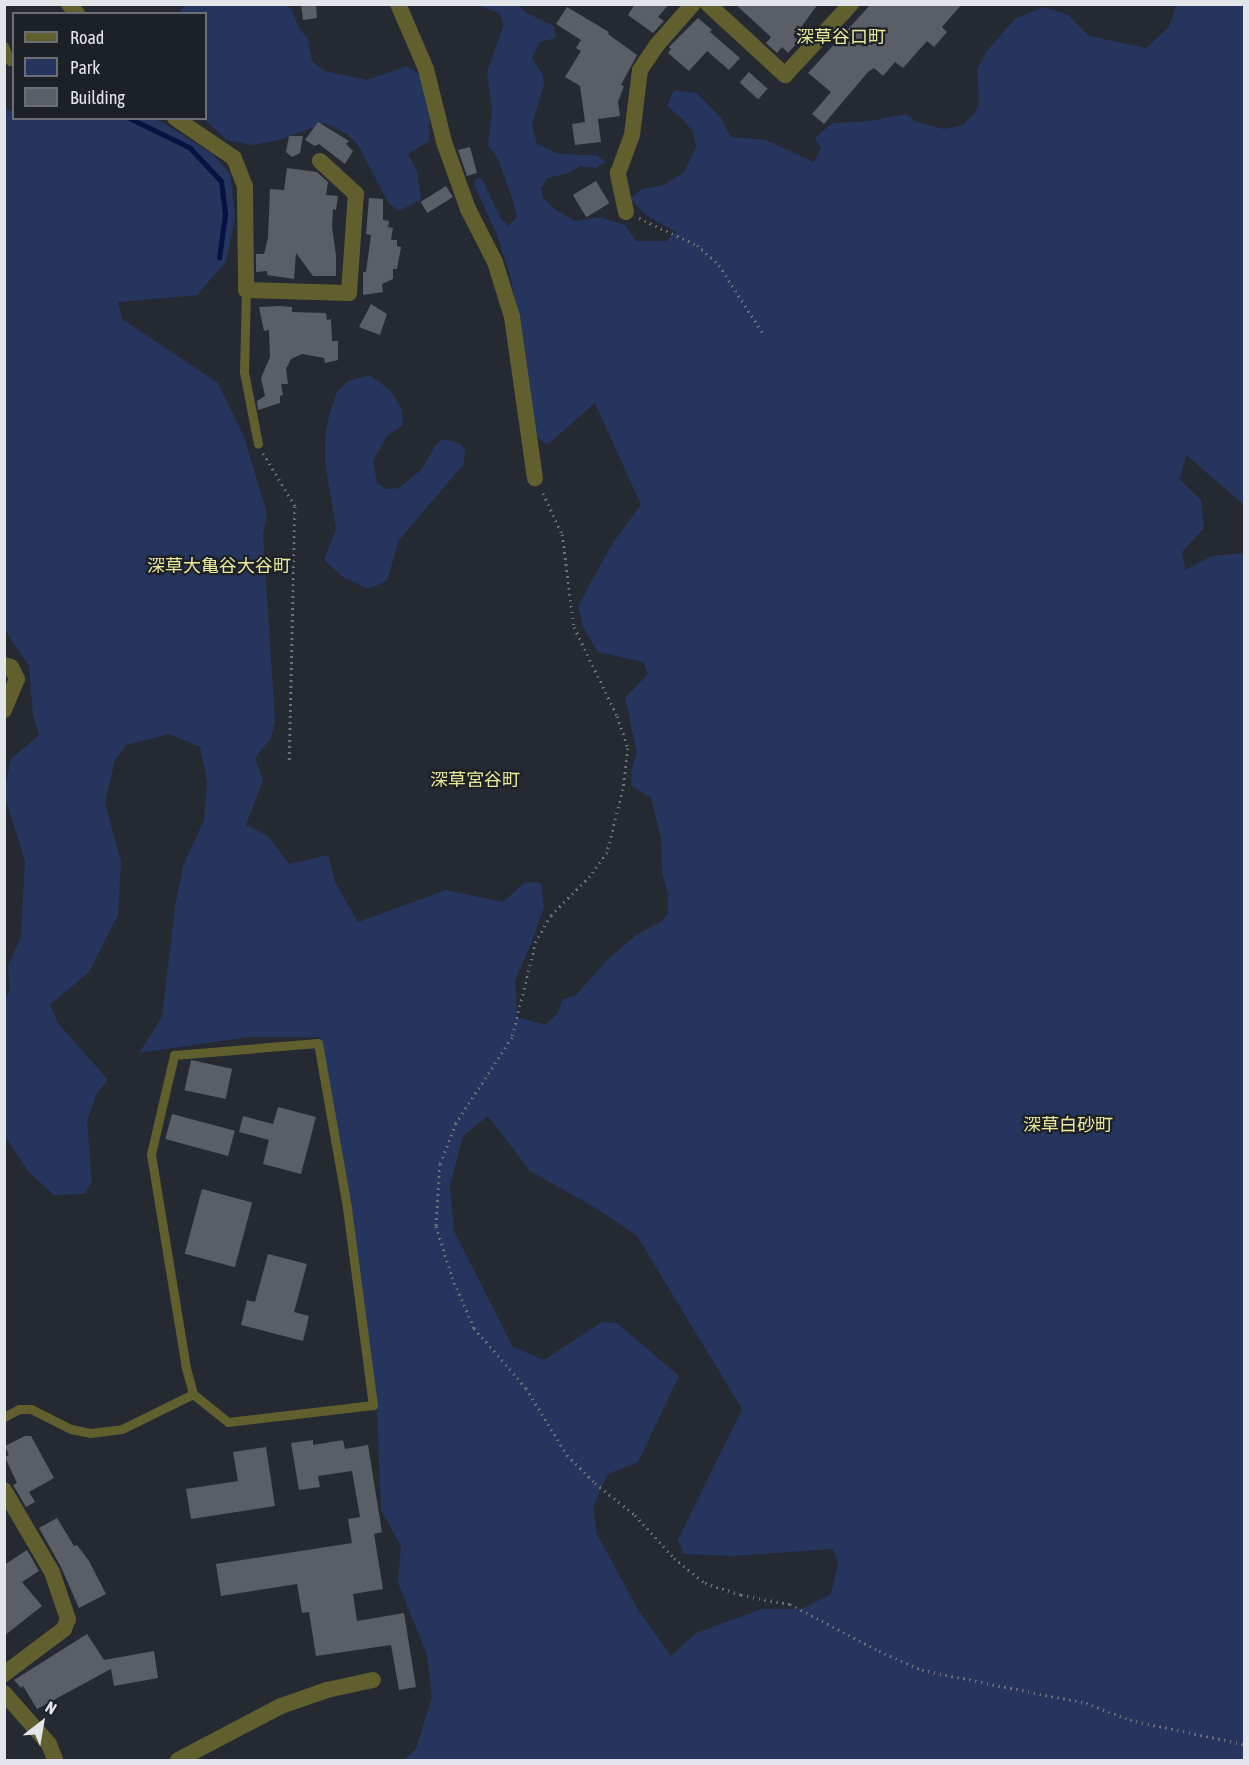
<!DOCTYPE html>
<html>
<head>
<meta charset="utf-8">
<style>
  body { margin:0 }
  #map { position:relative; width:1249px; height:1765px; overflow:hidden; background:#252931; font-family:"Asap Condensed","Noto Sans JP",sans-serif }
  div>[style] { position:absolute }
  .green>* { inset:0; background:#25355e }
  .stream>* { height:5px; margin:-2.5px; padding:0 2.5px; transform-origin:2.5px; border-radius:2.5px; background:#051243 }
  .building>* { inset:0; background:#5a5e67; transform-origin:0 0 }
  .path>* { height:3px; margin-top:-1.5px; transform-origin:0; background:repeating-linear-gradient(90deg,#6d7177 0 1.5px,transparent 0 6px) }
  .service>* { height:9px; margin:-4.5px; padding:0 4.5px; transform-origin:4.5px; border-radius:4.5px; background:#615f2e }
  .minor>* { height:16px; margin:-8px; padding:0 8px; transform-origin:8px; border-radius:8px; background:#615f2e }
  span { translate:-50% -50%; white-space:nowrap; text-align:center; line-height:1.15; -webkit-text-stroke:4.5px #1c2027; paint-order:stroke }
  .neighbourhood-label { font-size:18px; color:#eae999 }
  .frame { position:absolute; inset:0; border:6px solid #e2e5ea; pointer-events:none }
  .legend { position:absolute; left:12px; top:12px; width:195px; height:108px; box-sizing:border-box; background:#1c2027; border:2px solid #6b6f75; margin:0; padding:8px 10px; list-style:none; font-size:18px; color:#e2e5ea }
  .legend li { display:flex; align-items:center; gap:12px; height:30px }
  .legend b { width:30px; border:2px solid #6b6f75 }
  .north { position:absolute; left:12px; top:1693px; width:60px; height:60px; -webkit-text-stroke:4px #1c2027; paint-order:stroke; rotate:31deg; font-size:16px; font-weight:700; line-height:24px; text-align:center; color:#e2e5ea }
  .north::after { content:''; display:block; margin:auto; width:21px; height:27px; background:#e2e5ea; clip-path:polygon(50% 0,100% 100%,50% 72%,0 100%) }
</style>
</head>
<body>
<div id="map">
  <div class="green">
    <div style="clip-path:polygon(185px 5px,285px 5px,291px 8px,299px 28px,308px 39px,312px 61px,324px 71px,367px 80px,407px 66px,423px 77px,430px 106px,429px 141px,408px 154px,417px 171px,421px 200px,399px 211px,389px 204px,358px 145px,347px 134px,325px 123px,279px 140px,252px 145px,227px 140px,204px 119px,206px 14px,178px 14px)"></div>
    <div style="clip-path:polygon(evenodd,477px 5px,519px 5px,525px 12px,554px 26px,556px 38px,540px 42px,532px 58px,543px 75px,544px 84px,532px 125px,537px 144px,559px 154px,596px 155px,606px 162px,596px 168px,580px 166px,569px 173px,548px 178px,541px 188px,543px 197px,553px 208px,575px 221px,600px 217px,625px 225px,636px 241px,666px 241px,676px 232px,647px 216px,630px 199px,642px 189px,664px 185px,684px 172px,696px 147px,693px 132px,683px 119px,667px 106px,674px 90px,697px 93px,721px 118px,731px 137px,766px 140px,814px 162px,821px 148px,815px 138px,832px 123px,870px 121px,906px 114px,917px 122px,944px 129px,963px 125px,975px 113px,979px 104px,977px 70px,986px 52px,1016px 18px,1044px 7px,1068px 15px,1089px 36px,1146px 48px,1168px 28px,1177px 5px,1244px 5px,1244px 505px,1186px 455px,1180px 480px,1201px 500px,1204px 528px,1182px 552px,1185px 570px,1212px 556px,1244px 553px,1244px 1760px,403px 1760px,416px 1749px,432px 1697px,427px 1655px,398px 1583px,401px 1546px,381px 1510px,377px 1409px,356px 1249px,320px 1037px,249px 1037px,139px 1053px,162px 1017px,175px 907px,183px 866px,204px 820px,207px 782px,200px 747px,169px 734px,126px 745px,115px 760px,105px 803px,121px 861px,118px 915px,89px 972px,50px 1005px,58px 1023px,108px 1080px,97px 1093px,87px 1121px,92px 1182px,84px 1194px,54px 1195px,28px 1171px,5px 1136px,5px 999px,10px 990px,8px 966px,21px 936px,25px 861px,5px 797px,5px 788px,11px 759px,39px 735px,33px 716px,29px 666px,5px 630px,4px 107px,13px 112px,14px 118px,157px 119px,213px 154px,230px 174px,235px 216px,226px 262px,197px 295px,118px 302px,122px 319px,218px 383px,244px 437px,267px 513px,263px 534px,275px 721px,271px 738px,255px 758px,263px 780px,246px 825px,268px 836px,289px 864px,328px 855px,335px 882px,358px 922px,446px 890px,503px 902px,525px 882px,541px 883px,544px 907px,532px 942px,515px 980px,517px 1017px,545px 1025px,558px 1013px,562px 1000px,576px 995px,609px 958px,636px 935px,662px 921px,668px 913px,668px 896px,662px 872px,661px 838px,651px 798px,631px 785px,632px 767px,637px 753px,625px 698px,648px 674px,643px 662px,598px 652px,583px 627px,578px 606px,612px 544px,641px 505px,595px 403px,547px 445px,531px 432px,524px 344px,511px 279px,497px 235px,474px 184px,476px 178px,482px 179px,501px 219px,509px 226px,517px 217px,513px 201px,498px 159px,488px 145px,492px 110px,487px 72px,504px 24px,499px 13px,477px 5px,488px 1116px,530px 1171px,599px 1210px,637px 1236px,742px 1409px,678px 1540px,684px 1554px,732px 1556px,833px 1549px,838px 1564px,831px 1594px,802px 1609px,762px 1609px,696px 1633px,671px 1656px,638px 1610px,597px 1534px,593px 1507px,608px 1474px,638px 1462px,679px 1376px,617px 1323px,602px 1322px,544px 1360px,513px 1347px,454px 1231px,450px 1185px,463px 1136px,488px 1116px)"></div>
    <div style="clip-path:polygon(370px 375px,391px 391px,402px 410px,403px 425px,387px 436px,373px 461px,377px 483px,386px 489px,399px 488px,421px 470px,435px 446px,443px 439px,461px 444px,465px 450px,464px 464px,399px 540px,387px 581px,368px 589px,343px 577px,324px 560px,336px 529px,325px 462px,325px 437px,329px 416px,337px 392px,348px 381px)"></div>
  </div>
  <div class="stream">
    <div style="left:129px;top:118px;width:67px;rotate:25.8deg"></div>
    <div style="left:189px;top:147px;width:47px;rotate:46.7deg"></div>
    <div style="left:221px;top:181px;width:33px;rotate:83deg"></div>
    <div style="left:225px;top:214px;width:44px;rotate:97.8deg"></div>
  </div>
  <div class="building">
    <div style="clip-path:polygon(301px 4px,316px 4px,317px 18px,303px 20px)"></div>
    <div style="clip-path:polygon(635px 4px,669px 4px,658px 17px,664px 21px,653px 33px,628px 15px)"></div>
    <div style="clip-path:polygon(735px 4px,818px 4px,794px 37px,799px 41px,788px 53px,782px 47px,777px 53px,766px 43px,771px 37px)"></div>
    <div style="clip-path:polygon(871px 4px,962px 4px,942px 27px,947px 32px,934px 47px,927px 41px,903px 68px,895px 62px,883px 76px,874px 68px,868px 72px,824px 124px,812px 114px,831px 92px,808px 73px)"></div>
    <div style="clip-path:polygon(567px 7px,609px 32px,608px 34px,637px 55px,621px 85px,624px 86px,618px 102px,620px 116px,598px 119px,601px 142px,575px 145px,572px 124px,585px 122px,580px 86px,565px 77px,581px 51px,576px 48px,581px 40px,556px 24px)"></div>
    <div style="clip-path:polygon(698px 18px,712px 30px,710px 32px,740px 58px,729px 70px,707px 51px,689px 71px,668px 53px,671px 49px,669px 47px)"></div>
    <div style="left:749px;top:72px;width:25px;height:14px;rotate:42deg"></div>
    <div style="clip-path:polygon(318px 122px,349px 141px,346px 144px,353px 151px,345px 164px,319px 144px,315px 146px,305px 140px)"></div>
    <div style="clip-path:polygon(289px 136px,303px 136px,300px 153px,292px 157px,286px 152px)"></div>
    <div style="clip-path:polygon(470px 147px,477px 173px,467px 176px,458px 150px)"></div>
    <div style="clip-path:polygon(287px 168px,317px 172px,328px 182px,326px 195px,338px 196px,336px 210px,333px 209px,332px 227px,336px 255px,336px 276px,313px 276px,296px 253px,294px 279px,267px 275px,267px 271px,256px 272px,256px 254px,264px 254px,268px 238px,270px 189px,284px 190px)"></div>
    <div style="left:596px;top:181px;width:26px;height:27px;rotate:59deg"></div>
    <div style="left:446px;top:186px;width:13px;height:30px;rotate:58deg"></div>
    <div style="clip-path:polygon(369px 198px,383px 199px,383px 220px,389px 221px,388px 227px,393px 228px,391px 240px,397px 240px,397px 246px,401px 247px,397px 269px,393px 269px,393px 279px,382px 284px,383px 292px,363px 295px,363px 272px,366px 272px,371px 235px,366px 234px)"></div>
    <div style="clip-path:polygon(371px 304px,387px 314px,380px 335px,359px 327px)"></div>
    <div style="clip-path:polygon(280px 306px,292px 307px,292px 312px,326px 313px,327px 320px,331px 319px,332px 341px,338px 341px,338px 360px,325px 363px,324px 358px,302px 354px,291px 359px,286px 369px,288px 384px,281px 384px,283px 395px,280px 396px,280px 403px,258px 410px,257px 401px,265px 396px,261px 378px,270px 357px,269px 330px,264px 331px,259px 307px)"></div>
    <div style="left:191px;top:1060px;width:42px;height:31px;rotate:12deg"></div>
    <div style="clip-path:polygon(278px 1107px,316px 1117px,301px 1174px,263px 1164px,269px 1140px,239px 1132px,243px 1116px,273px 1124px)"></div>
    <div style="left:172px;top:1114px;width:65px;height:26px;rotate:15deg"></div>
    <div style="left:202px;top:1189px;width:52px;height:67px;rotate:15deg"></div>
    <div style="clip-path:polygon(268px 1254px,307px 1264px,294px 1312px,309px 1316px,303px 1341px,241px 1325px,247px 1300px,255px 1302px)"></div>
    <div style="clip-path:polygon(25px 1436px,31px 1436px,54px 1478px,29px 1492px,35px 1502px,26px 1507px,13px 1485px,17px 1483px,5px 1457px,9px 1455px,5px 1446px)"></div>
    <div style="clip-path:polygon(313px 1440px,313px 1445px,343px 1440px,345px 1449px,368px 1445px,382px 1532px,374px 1534px,383px 1589px,353px 1594px,357px 1621px,404px 1613px,416px 1687px,399px 1690px,391px 1645px,316px 1656px,309px 1612px,302px 1613px,297px 1584px,221px 1596px,216px 1564px,352px 1543px,348px 1519px,360px 1517px,352px 1471px,318px 1476px,320px 1487px,299px 1490px,291px 1443px)"></div>
    <div style="clip-path:polygon(266px 1447px,275px 1506px,191px 1519px,186px 1489px,238px 1481px,233px 1452px)"></div>
    <div style="clip-path:polygon(57px 1518px,74px 1546px,77px 1545px,89px 1561px,106px 1594px,79px 1608px,61px 1567px,39px 1528px)"></div>
    <div style="clip-path:polygon(27px 1550px,39px 1571px,22px 1582px,42px 1606px,4px 1636px,4px 1565px)"></div>
    <div style="clip-path:polygon(87px 1634px,104px 1660px,154px 1651px,158px 1678px,114px 1686px,111px 1669px,37px 1709px,23px 1686px,21px 1688px,14px 1680px)"></div>
  </div>
  <div class="path">
    <div style="left:639px;top:218px;width:64px;rotate:25deg"></div>
    <div style="left:697px;top:245px;width:30px;rotate:42deg"></div>
    <div style="left:719px;top:265px;width:80px;rotate:57.3deg"></div>
    <div style="left:263px;top:453px;width:62px;rotate:58.9deg"></div>
    <div style="left:295px;top:506px;width:257px;rotate:91.3deg"></div>
    <div style="left:543px;top:493px;width:45px;rotate:65.1deg"></div>
    <div style="left:562px;top:534px;width:94px;rotate:82.6deg"></div>
    <div style="left:574px;top:627px;width:99px;rotate:64.2deg"></div>
    <div style="left:617px;top:716px;width:34px;rotate:71deg"></div>
    <div style="left:628px;top:748px;width:41px;rotate:97deg"></div>
    <div style="left:623px;top:789px;width:65px;rotate:104.3deg"></div>
    <div style="left:607px;top:852px;width:29px;rotate:125deg"></div>
    <div style="left:590px;top:876px;width:55px;rotate:135deg"></div>
    <div style="left:551px;top:915px;width:30px;rotate:120deg"></div>
    <div style="left:536px;top:941px;width:99px;rotate:104deg"></div>
    <div style="left:512px;top:1037px;width:103px;rotate:123.1deg"></div>
    <div style="left:456px;top:1123px;width:44px;rotate:111.3deg"></div>
    <div style="left:440px;top:1164px;width:62px;rotate:93.7deg"></div>
    <div style="left:436px;top:1226px;width:53px;rotate:72.6deg"></div>
    <div style="left:452px;top:1277px;width:56px;rotate:66.7deg"></div>
    <div style="left:474px;top:1328px;width:79px;rotate:49.1deg"></div>
    <div style="left:526px;top:1388px;width:79px;rotate:58.5deg"></div>
    <div style="left:567px;top:1455px;width:40px;rotate:45deg"></div>
    <div style="left:595px;top:1483px;width:51px;rotate:38.7deg"></div>
    <div style="left:635px;top:1515px;width:58px;rotate:47.8deg"></div>
    <div style="left:674px;top:1558px;width:40px;rotate:39deg"></div>
    <div style="left:705px;top:1583px;width:38px;rotate:18deg"></div>
    <div style="left:741px;top:1595px;width:50px;rotate:10.4deg"></div>
    <div style="left:790px;top:1604px;width:101px;rotate:27.8deg"></div>
    <div style="left:879px;top:1651px;width:47px;rotate:23.8deg"></div>
    <div style="left:922px;top:1670px;width:167px;rotate:11.4deg"></div>
    <div style="left:1086px;top:1703px;width:47px;rotate:21.1deg"></div>
    <div style="left:1130px;top:1720px;width:116px;rotate:11.9deg"></div>
  </div>
  <div class="service">
    <div style="left:4px;top:46px;width:16px;rotate:68deg"></div>
    <div style="left:10px;top:61px;width:4px;rotate:-27deg"></div>
    <div style="left:246px;top:290px;width:82px;rotate:91.4deg"></div>
    <div style="left:244px;top:372px;width:73px;rotate:79deg"></div>
    <div style="left:318px;top:1043px;width:168px;rotate:80deg"></div>
    <div style="left:347px;top:1208px;width:199px;rotate:82.5deg"></div>
    <div style="left:373px;top:1405px;width:146px;rotate:173.3deg"></div>
    <div style="left:228px;top:1422px;width:45px;rotate:-141.3deg"></div>
    <div style="left:193px;top:1394px;width:27px;rotate:-105deg"></div>
    <div style="left:186px;top:1368px;width:217px;rotate:-99.3deg"></div>
    <div style="left:151px;top:1154px;width:102px;rotate:-76.9deg"></div>
    <div style="left:174px;top:1055px;width:144px;rotate:-4.8deg"></div>
    <div style="left:4px;top:1417px;width:17px;rotate:-28deg"></div>
    <div style="left:19px;top:1409px;width:12px"></div>
    <div style="left:31px;top:1409px;width:45px;rotate:26.6deg"></div>
    <div style="left:71px;top:1429px;width:19px;rotate:12deg"></div>
    <div style="left:90px;top:1433px;width:32px;rotate:-7deg"></div>
    <div style="left:122px;top:1429px;width:79px;rotate:-26.2deg"></div>
  </div>
  <div class="minor">
    <div style="left:69px;top:4px;width:13px;rotate:51deg"></div>
    <div style="left:398px;top:4px;width:71px;rotate:66.7deg"></div>
    <div style="left:426px;top:69px;width:75px;rotate:76.1deg"></div>
    <div style="left:444px;top:142px;width:71px;rotate:70.3deg"></div>
    <div style="left:468px;top:209px;width:59px;rotate:63deg"></div>
    <div style="left:495px;top:262px;width:58px;rotate:72.8deg"></div>
    <div style="left:512px;top:317px;width:163px;rotate:81.9deg"></div>
    <div style="left:708px;top:4px;width:105px;rotate:42.7deg"></div>
    <div style="left:785px;top:75px;width:97px;rotate:-47.1deg"></div>
    <div style="left:175px;top:118px;width:71px;rotate:34.1deg"></div>
    <div style="left:234px;top:158px;width:30px;rotate:69deg"></div>
    <div style="left:245px;top:186px;width:104px;rotate:89.4deg"></div>
    <div style="left:246px;top:290px;width:103px;rotate:1.7deg"></div>
    <div style="left:349px;top:293px;width:99px;rotate:-86deg"></div>
    <div style="left:356px;top:194px;width:49px;rotate:-137.5deg"></div>
    <div style="left:626px;top:212px;width:40px;rotate:-102deg"></div>
    <div style="left:618px;top:173px;width:40px;rotate:-69.8deg"></div>
    <div style="left:632px;top:135px;width:65px;rotate:-83deg"></div>
    <div style="left:640px;top:70px;width:29px;rotate:-56deg"></div>
    <div style="left:656px;top:46px;width:56px;rotate:-48.6deg"></div>
    <div style="left:4px;top:665px;width:7px;rotate:16deg"></div>
    <div style="left:11px;top:667px;width:13px;rotate:63deg"></div>
    <div style="left:17px;top:679px;width:34px;rotate:113deg"></div>
    <div style="left:4px;top:1490px;width:95px;rotate:59.7deg"></div>
    <div style="left:52px;top:1572px;width:50px;rotate:71.2deg"></div>
    <div style="left:68px;top:1619px;width:11px;rotate:112deg"></div>
    <div style="left:64px;top:1629px;width:75px;rotate:143.1deg"></div>
    <div style="left:4px;top:1693px;width:68px;rotate:48.6deg"></div>
    <div style="left:49px;top:1744px;width:17px;rotate:69deg"></div>
    <div style="left:178px;top:1760px;width:116px;rotate:-27.7deg"></div>
    <div style="left:281px;top:1706px;width:49px;rotate:-19.2deg"></div>
    <div style="left:327px;top:1690px;width:47px;rotate:-12.3deg"></div>
  </div>
  <div class="neighbourhood-label">
    <span style="left:841px;top:37px">深草谷口町</span>
    <span style="left:219px;top:566px">深草大亀谷大谷町</span>
    <span style="left:475px;top:780px">深草宮谷町</span>
    <span style="left:1068px;top:1125px">深草白砂町</span>
  </div>
  <div class="frame"></div>
  <ul class="legend">
  <li><b style="height:8px;background:#615f2e"></b>Road</li>
  <li><b style="height:16px;background:#25355e"></b>Park</li>
  <li><b style="height:16px;background:#5a5e67"></b>Building</li>
  </ul>
  <div class="north">N</div>
</div>
</body>
</html>
